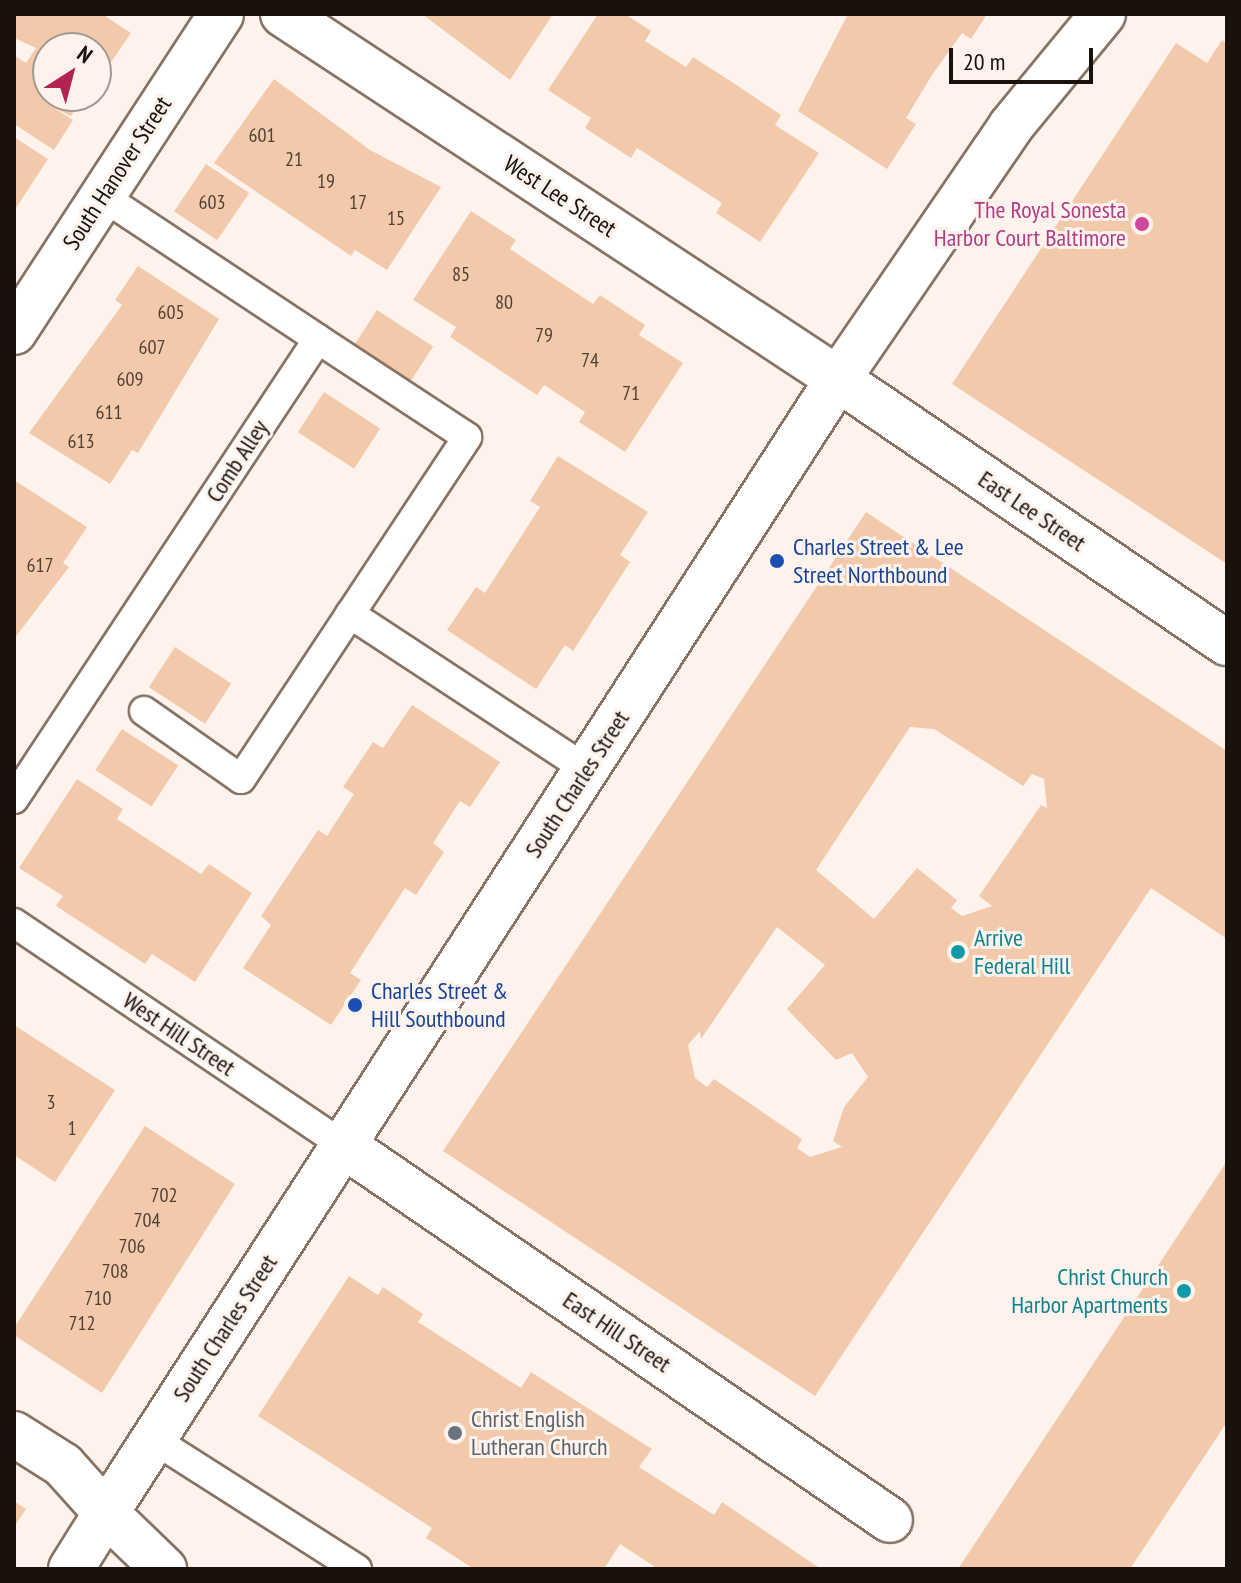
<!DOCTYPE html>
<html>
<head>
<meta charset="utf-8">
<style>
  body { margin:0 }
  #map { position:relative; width:1241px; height:1583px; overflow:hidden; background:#fdf3ec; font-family:"PT Sans Narrow",sans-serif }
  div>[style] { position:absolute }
  .building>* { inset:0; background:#f3c9ab; transform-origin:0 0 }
  .roads { filter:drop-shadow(2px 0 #887364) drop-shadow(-2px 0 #887364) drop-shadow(0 2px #887364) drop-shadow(0 -2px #887364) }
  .service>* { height:28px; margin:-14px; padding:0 14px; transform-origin:14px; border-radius:14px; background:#fff }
  .pedestrian>* { height:44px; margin:-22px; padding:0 22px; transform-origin:22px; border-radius:22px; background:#fff }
  .minor>* { height:44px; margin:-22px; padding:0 22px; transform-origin:22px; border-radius:22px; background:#fff }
  .tertiary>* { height:44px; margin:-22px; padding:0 22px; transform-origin:22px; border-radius:22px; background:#fff }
  .secondary>* { height:44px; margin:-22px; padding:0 22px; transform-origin:22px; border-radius:22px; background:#fff }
  .dots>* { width:22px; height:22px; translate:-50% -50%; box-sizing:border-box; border:4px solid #fdf3ec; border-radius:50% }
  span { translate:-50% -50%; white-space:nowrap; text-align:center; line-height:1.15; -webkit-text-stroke:6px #fdf3ec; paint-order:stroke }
  .number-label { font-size:20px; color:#503f33 }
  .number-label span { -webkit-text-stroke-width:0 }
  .street-label { font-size:24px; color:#19110b }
  .hotel-label { font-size:24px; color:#b23c85 }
  .right { translate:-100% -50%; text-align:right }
  .transit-label { font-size:24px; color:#164399 }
  .left { translate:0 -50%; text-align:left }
  .culture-label { font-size:24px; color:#0d838f }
  .worship-label { font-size:24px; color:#5b616d }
  .frame { position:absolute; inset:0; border:16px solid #19110b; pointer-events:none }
  .north { position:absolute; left:32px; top:32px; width:80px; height:80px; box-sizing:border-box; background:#fdf3ec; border:2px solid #a29992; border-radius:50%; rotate:36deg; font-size:22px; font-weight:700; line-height:32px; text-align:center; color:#19110b }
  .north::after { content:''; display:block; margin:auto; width:28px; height:36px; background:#b22253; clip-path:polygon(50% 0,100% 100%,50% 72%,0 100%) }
  .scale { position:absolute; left:949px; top:48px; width:144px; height:36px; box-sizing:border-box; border:4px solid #19110b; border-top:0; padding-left:10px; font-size:24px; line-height:28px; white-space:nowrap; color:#19110b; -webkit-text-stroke:6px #fdf3ec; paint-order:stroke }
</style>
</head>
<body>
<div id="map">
  <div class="building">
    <div style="clip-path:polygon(14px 14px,102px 14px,131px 33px,96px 84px,96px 48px,48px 48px,48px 96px,85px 96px,71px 116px,54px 108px,73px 120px,54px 150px,14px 124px,14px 55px,26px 63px,36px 48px,14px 38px)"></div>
    <div style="clip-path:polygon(422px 14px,553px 14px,510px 80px)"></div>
    <div style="clip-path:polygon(598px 14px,625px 14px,651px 31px,645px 41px,686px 67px,693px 57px,738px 86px,781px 115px,775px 125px,819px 153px,760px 242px,716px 213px,722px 203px,637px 148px,631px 158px,585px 128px,591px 118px,548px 90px)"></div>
    <div style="clip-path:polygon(848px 14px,987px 14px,971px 39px,962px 33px,932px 75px,906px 118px,916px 124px,887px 169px,798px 111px)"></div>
    <div style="clip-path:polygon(1222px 40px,1227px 43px,1227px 564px,952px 384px,1176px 43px,1207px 63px)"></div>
    <div style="clip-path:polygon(274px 79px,370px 150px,441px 187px,387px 270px,355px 250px,351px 256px,214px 163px)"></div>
    <div style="clip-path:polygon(14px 137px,48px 159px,14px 211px)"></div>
    <div style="left:206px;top:164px;width:52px;height:57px;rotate:34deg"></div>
    <div style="clip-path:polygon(471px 211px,516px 240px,510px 249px,593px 304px,600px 295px,645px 325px,639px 335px,683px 363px,625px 452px,579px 422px,585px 412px,544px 385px,537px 395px,450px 337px,456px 327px,413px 300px)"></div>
    <div style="clip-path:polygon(138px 266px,219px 319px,138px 453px,132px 450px,110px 484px,29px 433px,122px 305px,115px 300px)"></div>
    <div style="left:377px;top:310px;width:67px;height:49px;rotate:33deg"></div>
    <div style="left:324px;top:392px;width:67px;height:48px;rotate:33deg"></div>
    <div style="clip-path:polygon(558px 456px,648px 512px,620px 555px,630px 562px,573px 651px,565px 645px,536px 689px,447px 630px,476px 587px,485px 593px,540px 507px,530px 501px)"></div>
    <div style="clip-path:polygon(14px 480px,87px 527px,63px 563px,69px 567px,14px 639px)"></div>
    <div style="clip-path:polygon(evenodd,866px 512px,1227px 751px,1227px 939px,1151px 888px,815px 1396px,443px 1151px,866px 512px,910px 727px,934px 729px,1023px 786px,1032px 774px,1044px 779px,1047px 808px,1041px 805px,979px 896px,992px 906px,962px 916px,951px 908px,957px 900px,917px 868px,874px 919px,816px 870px,910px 727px,866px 512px,777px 927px,825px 965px,787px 1009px,836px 1060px,852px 1053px,868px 1077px,844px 1107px,833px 1141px,842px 1147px,810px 1157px,797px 1148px,802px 1139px,714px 1079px,707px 1087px,695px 1078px,688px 1045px,700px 1031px,701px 1039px,777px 927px)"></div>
    <div style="left:175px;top:647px;width:67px;height:48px;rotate:33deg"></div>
    <div style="clip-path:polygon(412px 705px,500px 762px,470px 807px,460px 801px,433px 843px,444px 852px,416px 895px,405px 888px,350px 973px,361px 980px,331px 1025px,243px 968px,271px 925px,261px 916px,318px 830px,327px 836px,354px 794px,343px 787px,373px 742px,383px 748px)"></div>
    <div style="left:122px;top:729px;width:67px;height:49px;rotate:33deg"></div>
    <div style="clip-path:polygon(77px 779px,123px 809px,117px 819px,158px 846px,201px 874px,209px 864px,252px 893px,195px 982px,152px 954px,145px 964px,56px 906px,63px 896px,19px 868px)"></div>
    <div style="clip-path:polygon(14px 1025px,115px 1090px,55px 1182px,14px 1155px)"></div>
    <div style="clip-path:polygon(145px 1126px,235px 1184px,102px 1393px,14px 1335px,14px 1328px)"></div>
    <div style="clip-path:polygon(1227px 1161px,1227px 1422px,1130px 1569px,958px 1569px)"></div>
    <div style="clip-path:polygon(349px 1276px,378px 1295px,383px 1287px,423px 1314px,418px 1322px,521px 1388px,531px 1372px,652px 1449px,639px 1467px,714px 1515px,722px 1502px,821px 1569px,658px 1569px,620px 1544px,604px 1569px,474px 1569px,426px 1538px,432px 1528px,258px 1416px)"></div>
    <div style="clip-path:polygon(14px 1501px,26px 1509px,14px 1527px)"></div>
  </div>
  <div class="roads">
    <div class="service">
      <div style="left:350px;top:614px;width:282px;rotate:33.3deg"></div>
      <div style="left:144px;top:711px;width:118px;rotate:35deg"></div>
      <div style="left:241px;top:779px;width:410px;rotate:-56.5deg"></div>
      <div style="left:467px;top:437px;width:178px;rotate:-146.7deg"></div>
      <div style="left:14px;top:799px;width:551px;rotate:-56.54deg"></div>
      <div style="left:318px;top:339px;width:259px;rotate:-146.5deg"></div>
      <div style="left:14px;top:923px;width:397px;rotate:34deg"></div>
      <div style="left:153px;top:1439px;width:242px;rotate:32.5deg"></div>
    </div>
    <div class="pedestrian">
      <div style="left:343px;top:1145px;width:663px;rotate:34.43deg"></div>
    </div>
    <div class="minor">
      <div style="left:283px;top:14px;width:664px;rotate:33.33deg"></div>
      <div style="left:14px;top:332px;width:379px;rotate:-56.9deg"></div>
      <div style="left:106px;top:1513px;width:81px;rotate:44deg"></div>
    </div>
    <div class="tertiary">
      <div style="left:838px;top:379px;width:306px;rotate:-55.6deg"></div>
      <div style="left:1011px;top:126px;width:145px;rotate:-50.6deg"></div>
      <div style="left:71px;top:1569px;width:66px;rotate:-58deg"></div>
    </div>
    <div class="secondary">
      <div style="left:14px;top:1434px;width:58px;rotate:32.3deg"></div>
      <div style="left:63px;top:1465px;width:64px;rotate:48.1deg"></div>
      <div style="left:106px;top:1513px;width:1350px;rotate:-57.16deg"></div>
      <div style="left:838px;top:379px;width:470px;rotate:34.2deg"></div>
    </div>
  </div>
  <div class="dots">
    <div style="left:1142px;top:224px;background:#d1479c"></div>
    <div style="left:777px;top:561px;background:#1a4fb4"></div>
    <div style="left:958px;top:952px;background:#0f9aa8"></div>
    <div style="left:355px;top:1005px;background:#1a4fb4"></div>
    <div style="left:1184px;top:1291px;background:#0f9aa8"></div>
    <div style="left:455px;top:1433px;background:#6b7280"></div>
  </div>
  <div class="number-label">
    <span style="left:262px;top:135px">601</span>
    <span style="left:294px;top:159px">21</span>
    <span style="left:326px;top:181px">19</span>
    <span style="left:212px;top:202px">603</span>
    <span style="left:358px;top:202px">17</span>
    <span style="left:396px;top:218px">15</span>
    <span style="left:461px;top:274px">85</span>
    <span style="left:504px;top:302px">80</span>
    <span style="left:171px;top:312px">605</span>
    <span style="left:544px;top:335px">79</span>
    <span style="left:152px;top:347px">607</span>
    <span style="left:590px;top:360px">74</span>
    <span style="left:130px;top:379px">609</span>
    <span style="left:631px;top:393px">71</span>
    <span style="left:109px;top:412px">611</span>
    <span style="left:81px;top:441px">613</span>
    <span style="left:40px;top:565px">617</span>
    <span style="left:51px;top:1102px">3</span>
    <span style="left:72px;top:1128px">1</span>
    <span style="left:164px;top:1195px">702</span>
    <span style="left:147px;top:1220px">704</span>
    <span style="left:132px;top:1246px">706</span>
    <span style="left:115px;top:1271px">708</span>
    <span style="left:98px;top:1298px">710</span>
    <span style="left:82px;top:1323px">712</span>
  </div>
  <div class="street-label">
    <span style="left:117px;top:173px;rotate:-57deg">South Hanover Street</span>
    <span style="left:560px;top:196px;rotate:33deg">West Lee Street</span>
    <span style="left:237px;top:461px;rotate:-57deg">Comb Alley</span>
    <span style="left:1032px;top:511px;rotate:34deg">East Lee Street</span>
    <span style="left:577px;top:784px;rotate:-57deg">South Charles Street</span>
    <span style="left:179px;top:1034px;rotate:34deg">West Hill Street</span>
    <span style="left:225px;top:1328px;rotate:-57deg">South Charles Street</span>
    <span style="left:617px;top:1332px;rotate:34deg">East Hill Street</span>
  </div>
  <div class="hotel-label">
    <span class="right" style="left:1126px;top:224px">The Royal Sonesta<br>Harbor Court Baltimore</span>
  </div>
  <div class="transit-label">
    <span class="left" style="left:793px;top:561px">Charles Street &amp; Lee<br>Street Northbound</span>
    <span class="left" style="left:371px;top:1005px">Charles Street &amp;<br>Hill Southbound</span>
  </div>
  <div class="culture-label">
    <span class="left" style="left:974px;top:952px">Arrive<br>Federal Hill</span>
    <span class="right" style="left:1168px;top:1291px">Christ Church<br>Harbor Apartments</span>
  </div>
  <div class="worship-label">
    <span class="left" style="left:471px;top:1433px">Christ English<br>Lutheran Church</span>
  </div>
  <div class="frame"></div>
  <div class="north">N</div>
  <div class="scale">20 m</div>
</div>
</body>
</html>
